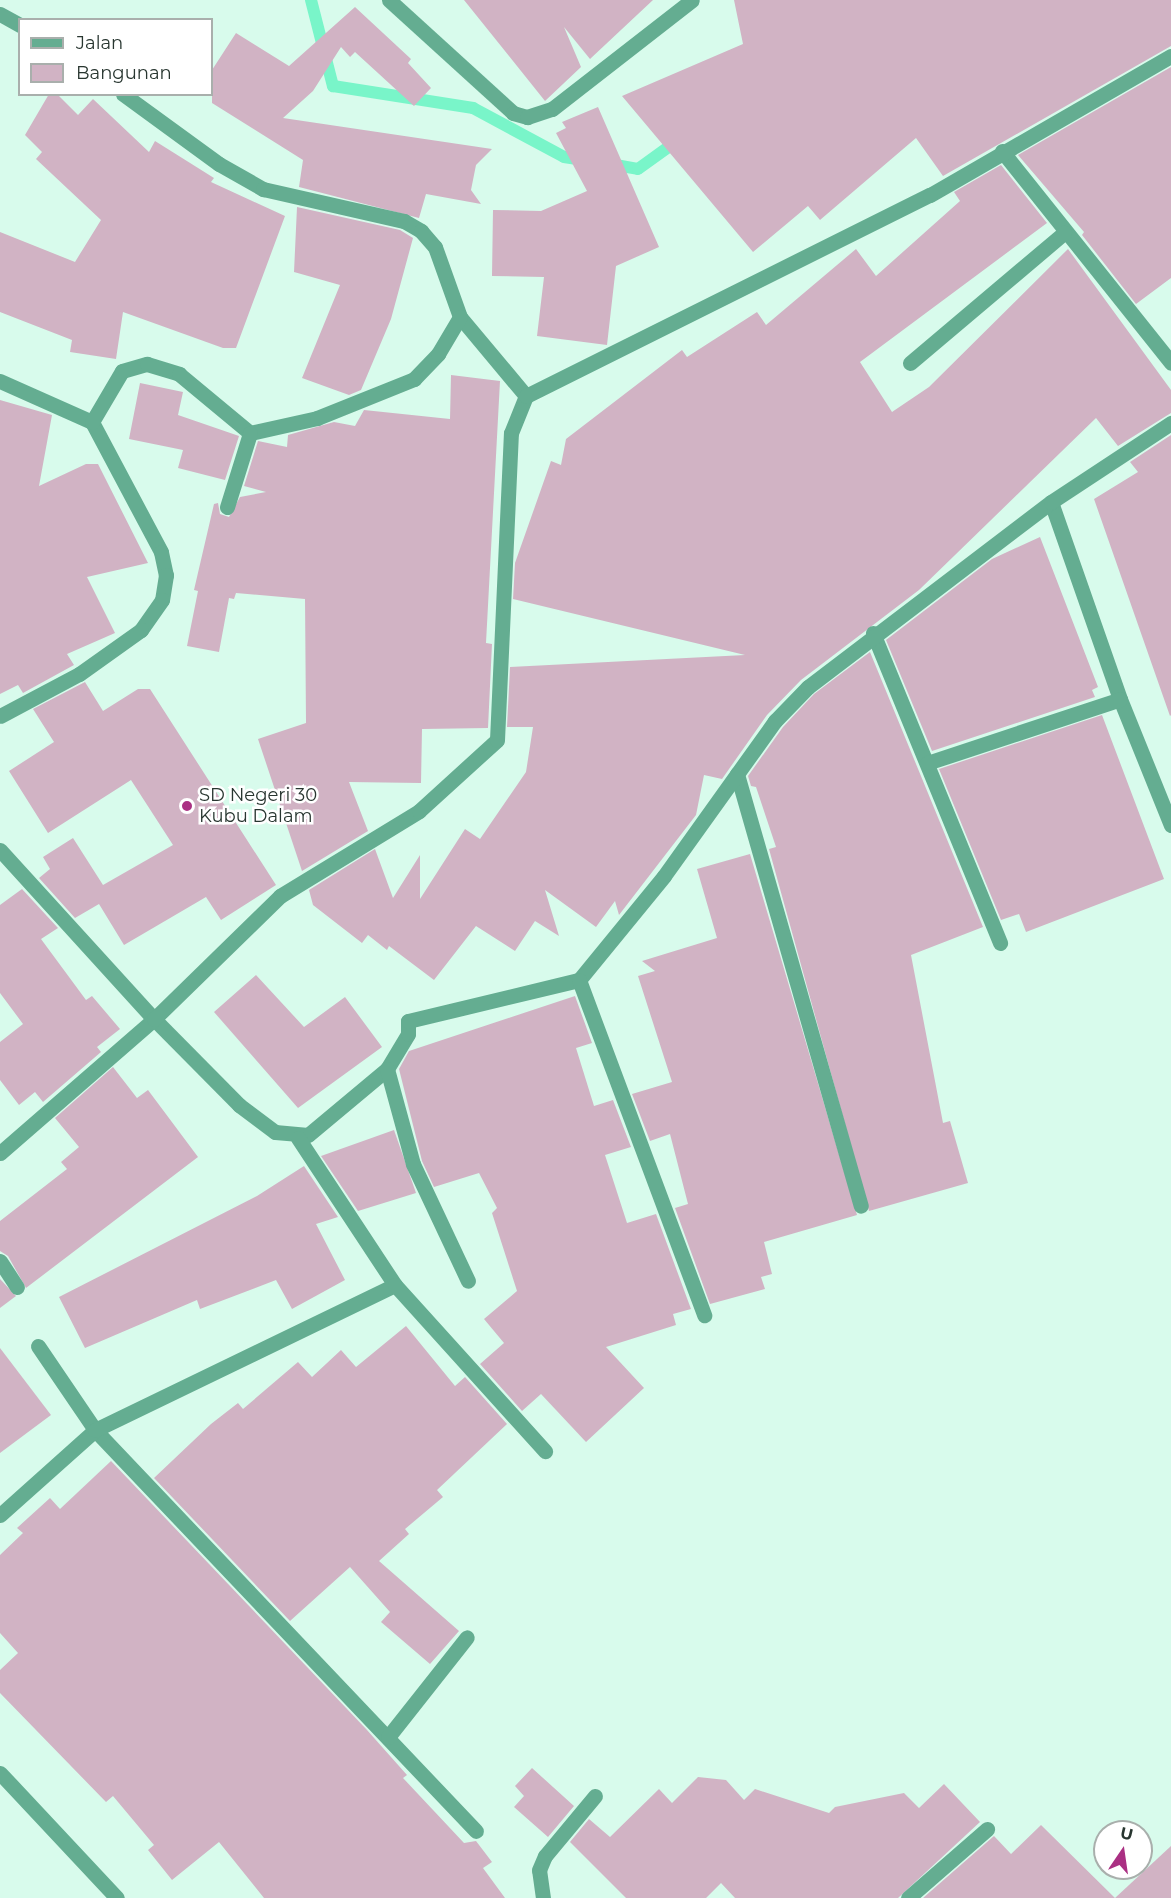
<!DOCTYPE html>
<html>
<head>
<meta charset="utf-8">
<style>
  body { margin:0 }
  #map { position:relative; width:1171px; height:1898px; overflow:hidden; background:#d8fbec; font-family:Montserrat,sans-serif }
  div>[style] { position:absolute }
  .stream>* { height:12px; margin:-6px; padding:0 6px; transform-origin:6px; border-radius:6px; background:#79f5c9 }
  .building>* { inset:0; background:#d1b3c4 }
  .minor>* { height:15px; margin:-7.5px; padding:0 7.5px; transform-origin:7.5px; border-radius:7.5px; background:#64ad91 }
  .dots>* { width:16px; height:16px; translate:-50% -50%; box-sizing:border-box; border:3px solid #fff; border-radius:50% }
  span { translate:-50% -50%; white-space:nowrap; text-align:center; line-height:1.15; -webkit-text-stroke:5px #fff; paint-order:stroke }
  .poi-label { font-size:18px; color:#283630 }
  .left { translate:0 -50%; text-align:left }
  .legend { position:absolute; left:18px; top:18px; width:195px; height:78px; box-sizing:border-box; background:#fff; border:2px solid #a9afac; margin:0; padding:8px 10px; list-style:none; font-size:18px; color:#283630 }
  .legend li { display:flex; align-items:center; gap:12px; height:30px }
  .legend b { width:30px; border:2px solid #a9afac }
  .north { position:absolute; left:1093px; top:1820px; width:60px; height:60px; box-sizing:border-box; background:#fff; border:2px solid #a9afac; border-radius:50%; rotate:13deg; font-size:16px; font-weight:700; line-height:24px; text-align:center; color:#283630 }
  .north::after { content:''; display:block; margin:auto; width:21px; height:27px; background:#aa3083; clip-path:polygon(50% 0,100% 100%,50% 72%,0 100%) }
</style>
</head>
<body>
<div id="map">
  <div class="stream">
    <div style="left:311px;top:0;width:89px;rotate:75.7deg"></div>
    <div style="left:333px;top:86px;width:142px;rotate:8.9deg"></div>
    <div style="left:473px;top:108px;width:103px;rotate:28.3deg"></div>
    <div style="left:564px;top:157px;width:20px;rotate:9deg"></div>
    <div style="left:610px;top:164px;width:28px;rotate:10deg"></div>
    <div style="left:638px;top:169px;width:49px;rotate:-35.9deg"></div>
  </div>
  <div class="building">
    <div style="clip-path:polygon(464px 0,653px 0,590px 59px,564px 27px,581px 67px,545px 101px)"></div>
    <div style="clip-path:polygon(734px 0,1171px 0,1171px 46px,943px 176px,916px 138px,820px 220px,808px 206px,753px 252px,622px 96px,743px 44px)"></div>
    <div style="clip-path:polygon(355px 7px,411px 59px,408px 63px,431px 88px,414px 106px,355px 52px,350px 57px,341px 47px,313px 91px,283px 118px,492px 149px,476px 165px,471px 190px,481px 204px,426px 194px,419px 218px,299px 187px,303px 160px,212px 103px,212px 70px,236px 33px,289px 66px)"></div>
    <div style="clip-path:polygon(1171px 67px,1171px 278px,1136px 304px,1082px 235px,1084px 232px,1018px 155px)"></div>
    <div style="clip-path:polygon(49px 94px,57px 94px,78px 115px,93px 99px,149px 152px,155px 141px,214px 178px,211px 182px,285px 216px,236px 348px,223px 348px,123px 312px,116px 359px,70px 352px,72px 340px,0 312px,0 232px,75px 262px,101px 220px,36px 159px,42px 152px,25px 135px)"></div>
    <div style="clip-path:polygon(598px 107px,659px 247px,616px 266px,607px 345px,537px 336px,544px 277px,492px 276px,493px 210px,541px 211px,587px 191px,556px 133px,566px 128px,562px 122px)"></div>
    <div style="clip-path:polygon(1001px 165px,1047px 223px,860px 362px,892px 412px,929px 387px,1068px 249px,1171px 390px,1171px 413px,1118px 446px,1096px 418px,919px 590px,801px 680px,767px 715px,722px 779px,704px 775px,696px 815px,619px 915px,615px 901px,596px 927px,545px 890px,559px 936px,535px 921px,515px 951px,476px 926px,434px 980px,389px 946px,387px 950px,368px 935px,362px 943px,313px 905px,309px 890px,375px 849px,393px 898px,420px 855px,420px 899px,465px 829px,480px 839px,526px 772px,533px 727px,507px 727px,510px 667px,745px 655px,513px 599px,515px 563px,551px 461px,561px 465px,566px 439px,682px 350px,687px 357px,757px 312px,766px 325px,856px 249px,876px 276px,960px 201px,954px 192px)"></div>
    <div style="clip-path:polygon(297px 207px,400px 230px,413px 238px,391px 319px,361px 390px,349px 395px,302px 378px,340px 285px,294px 272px)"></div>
    <div style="clip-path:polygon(451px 375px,500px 381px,486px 643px,492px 644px,488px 728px,422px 729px,421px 783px,349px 782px,368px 831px,302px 871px,258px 739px,306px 723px,305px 599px,236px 593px,234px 599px,229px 598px,219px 652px,187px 646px,198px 591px,194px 590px,214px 504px,218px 503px,220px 514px,229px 517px,240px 497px,266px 492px,244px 486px,258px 441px,287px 447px,288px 435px,334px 422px,355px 426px,364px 410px,450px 419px)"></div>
    <div style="clip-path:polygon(140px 383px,183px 392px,178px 415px,239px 436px,225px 480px,178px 468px,183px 450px,129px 439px)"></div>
    <div style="clip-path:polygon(0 400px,52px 415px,39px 486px,86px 464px,98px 464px,148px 563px,87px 577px,115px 633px,67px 654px,74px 665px,23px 693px,18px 685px,0 694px)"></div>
    <div style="clip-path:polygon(1171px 435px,1171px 715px,1170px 716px,1094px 499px,1138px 472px,1130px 462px)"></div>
    <div style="clip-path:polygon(1040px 537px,1098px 687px,1092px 690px,1095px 697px,932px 751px,886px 640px,992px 559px)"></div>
    <div style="clip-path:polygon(870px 652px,983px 927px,911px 955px,943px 1123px,950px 1121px,968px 1183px,869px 1211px,769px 849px,776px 847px,756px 787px,751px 786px,748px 776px,783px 727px,814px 694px)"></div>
    <div style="clip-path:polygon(85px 682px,103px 711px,138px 689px,150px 689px,276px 885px,221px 920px,206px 897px,124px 945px,99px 904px,75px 918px,39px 878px,50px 869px,43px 857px,73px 838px,103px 885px,173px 845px,131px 780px,48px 833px,9px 771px,54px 742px,33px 709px)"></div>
    <div style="clip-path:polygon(1102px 715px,1164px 879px,1026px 932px,1019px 914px,1001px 920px,939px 769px)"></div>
    <div style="clip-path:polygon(750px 854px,857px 1215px,764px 1242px,772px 1274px,761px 1277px,765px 1289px,710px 1304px,675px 1208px,688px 1204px,670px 1134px,650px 1141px,632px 1094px,672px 1082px,638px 976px,655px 971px,642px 961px,717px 938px,697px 869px)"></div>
    <div style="clip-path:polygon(22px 889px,58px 928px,41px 939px,86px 1000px,92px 996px,120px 1029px,97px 1047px,101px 1052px,43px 1102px,35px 1092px,19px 1105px,0 1080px,0 1042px,23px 1024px,0 993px,0 905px)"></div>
    <div style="clip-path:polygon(256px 975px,304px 1027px,345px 997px,382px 1047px,298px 1108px,214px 1012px)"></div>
    <div style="clip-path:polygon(575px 996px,592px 1043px,576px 1048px,594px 1106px,613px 1100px,631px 1147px,605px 1155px,627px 1223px,656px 1214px,691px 1309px,673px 1314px,676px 1325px,606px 1347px,644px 1388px,586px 1442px,541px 1394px,522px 1411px,480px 1364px,504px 1343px,484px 1319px,517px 1291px,492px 1213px,497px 1208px,479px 1173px,434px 1187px,422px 1161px,399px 1069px,409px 1051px)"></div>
    <div style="clip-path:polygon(113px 1067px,137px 1098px,148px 1090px,198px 1157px,26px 1288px,8px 1256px,0 1251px,0 1221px,67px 1169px,61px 1162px,79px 1147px,55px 1118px)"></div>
    <div style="clip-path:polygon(394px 1130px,416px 1193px,358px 1211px,321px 1156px)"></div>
    <div style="clip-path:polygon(304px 1166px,338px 1217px,316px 1224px,345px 1280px,292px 1309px,276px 1280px,200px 1309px,197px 1300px,85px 1348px,59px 1297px,257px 1196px)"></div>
    <div style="clip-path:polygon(0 1279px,16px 1296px,0 1308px)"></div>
    <div style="clip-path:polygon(406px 1326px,455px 1386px,465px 1377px,507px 1424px,437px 1490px,443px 1497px,405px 1529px,409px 1534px,379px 1561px,459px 1631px,430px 1664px,381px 1622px,390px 1612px,350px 1567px,290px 1621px,154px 1478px,211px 1424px,238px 1403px,243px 1409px,298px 1362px,312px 1377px,341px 1350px,356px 1367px)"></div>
    <div style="clip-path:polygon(0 1348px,51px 1415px,0 1453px)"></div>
    <div style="clip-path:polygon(111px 1461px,367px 1730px,407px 1775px,403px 1778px,464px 1843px,476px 1841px,492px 1862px,483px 1868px,505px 1898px,264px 1898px,219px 1842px,172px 1880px,148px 1850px,154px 1845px,113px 1796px,106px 1802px,0 1693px,0 1670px,18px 1653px,0 1633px,0 1555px,23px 1533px,17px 1528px,50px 1498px,60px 1509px)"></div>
    <div style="clip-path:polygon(532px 1768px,574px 1806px,548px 1837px,514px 1807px,524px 1796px,515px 1786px)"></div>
    <div style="clip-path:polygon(698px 1777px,726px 1780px,744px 1800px,755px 1789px,829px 1813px,835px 1807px,904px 1793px,919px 1808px,944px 1784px,980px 1822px,898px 1898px,735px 1898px,721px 1883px,706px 1898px,626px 1898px,570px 1842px,589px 1819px,610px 1837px,659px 1789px,672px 1803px)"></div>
    <div style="clip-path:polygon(1041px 1825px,1115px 1898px,923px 1898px,994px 1836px,1011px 1854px)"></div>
    <div style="clip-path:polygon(1171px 1846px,1171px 1898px,1115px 1898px)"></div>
  </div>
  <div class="minor">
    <div style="left:389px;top:0;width:168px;rotate:42.3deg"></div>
    <div style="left:513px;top:113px;width:15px;rotate:16deg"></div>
    <div style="left:527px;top:117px;width:26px;rotate:-18deg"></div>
    <div style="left:552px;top:109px;width:177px;rotate:-37.9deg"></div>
    <div style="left:0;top:14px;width:23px;rotate:29deg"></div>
    <div style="left:123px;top:94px;width:119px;rotate:36.1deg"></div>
    <div style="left:219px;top:164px;width:51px;rotate:29.6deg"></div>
    <div style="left:263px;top:189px;width:145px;rotate:12.8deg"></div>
    <div style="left:404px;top:221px;width:20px;rotate:30deg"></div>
    <div style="left:421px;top:231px;width:21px;rotate:49deg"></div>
    <div style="left:435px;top:247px;width:74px;rotate:70.3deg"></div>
    <div style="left:460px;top:317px;width:103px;rotate:50.1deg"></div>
    <div style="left:1002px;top:151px;width:271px;rotate:51.4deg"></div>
    <div style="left:910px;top:363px;width:202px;rotate:-40.2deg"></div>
    <div style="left:0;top:381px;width:101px;rotate:24deg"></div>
    <div style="left:92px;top:422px;width:147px;rotate:62deg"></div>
    <div style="left:161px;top:552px;width:24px;rotate:78deg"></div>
    <div style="left:166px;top:575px;width:25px;rotate:99deg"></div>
    <div style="left:162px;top:600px;width:37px;rotate:125deg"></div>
    <div style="left:141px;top:630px;width:76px;rotate:144.6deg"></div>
    <div style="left:79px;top:674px;width:89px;rotate:152deg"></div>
    <div style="left:92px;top:422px;width:59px;rotate:-59.5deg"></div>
    <div style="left:122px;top:371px;width:26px;rotate:-16deg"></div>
    <div style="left:147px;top:364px;width:34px;rotate:17deg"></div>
    <div style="left:179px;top:374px;width:92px;rotate:39.7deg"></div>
    <div style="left:250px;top:433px;width:69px;rotate:-12.6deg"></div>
    <div style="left:317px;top:418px;width:105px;rotate:-21.9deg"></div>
    <div style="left:414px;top:379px;width:35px;rotate:-46deg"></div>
    <div style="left:438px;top:354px;width:43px;rotate:-59.3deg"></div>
    <div style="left:1051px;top:502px;width:209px;rotate:70.7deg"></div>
    <div style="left:1120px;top:699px;width:136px;rotate:68deg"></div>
    <div style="left:227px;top:507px;width:77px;rotate:-72.7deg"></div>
    <div style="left:873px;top:633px;width:335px;rotate:67.7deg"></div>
    <div style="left:927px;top:763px;width:203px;rotate:-18.3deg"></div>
    <div style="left:737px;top:774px;width:449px;rotate:74deg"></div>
    <div style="left:0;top:850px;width:229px;rotate:47.7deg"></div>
    <div style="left:154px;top:1019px;width:121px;rotate:45.3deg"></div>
    <div style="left:239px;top:1105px;width:45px;rotate:36.9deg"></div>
    <div style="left:275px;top:1132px;width:33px;rotate:5deg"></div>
    <div style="left:308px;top:1135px;width:103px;rotate:-39.9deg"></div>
    <div style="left:387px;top:1069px;width:41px;rotate:-59deg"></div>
    <div style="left:408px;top:1034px;width:13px;rotate:-90deg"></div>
    <div style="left:408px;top:1021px;width:176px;rotate:-13.5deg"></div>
    <div style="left:579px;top:980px;width:134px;rotate:-50.7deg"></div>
    <div style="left:664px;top:876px;width:191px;rotate:-54.4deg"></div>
    <div style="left:775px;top:721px;width:47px;rotate:-45.9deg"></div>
    <div style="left:808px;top:687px;width:305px;rotate:-37.3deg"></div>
    <div style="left:1051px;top:502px;width:144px;rotate:-33.4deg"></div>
    <div style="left:579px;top:980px;width:358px;rotate:69.5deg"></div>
    <div style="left:387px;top:1069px;width:98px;rotate:74.7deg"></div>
    <div style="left:413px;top:1164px;width:129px;rotate:64.8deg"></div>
    <div style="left:298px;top:1138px;width:176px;rotate:56.6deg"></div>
    <div style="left:0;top:1153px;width:204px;rotate:-41deg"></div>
    <div style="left:154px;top:1019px;width:176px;rotate:-44.3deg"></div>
    <div style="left:280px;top:896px;width:163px;rotate:-31.4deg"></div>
    <div style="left:419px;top:811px;width:105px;rotate:-42.3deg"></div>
    <div style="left:497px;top:740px;width:307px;rotate:-87.4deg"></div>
    <div style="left:511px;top:433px;width:40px;rotate:-68deg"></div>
    <div style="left:526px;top:396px;width:451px;rotate:-26.5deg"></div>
    <div style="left:930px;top:195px;width:278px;rotate:-30deg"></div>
    <div style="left:0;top:1261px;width:31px;rotate:57deg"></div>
    <div style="left:38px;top:1346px;width:102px;rotate:55.8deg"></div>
    <div style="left:95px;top:1430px;width:553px;rotate:46.47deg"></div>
    <div style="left:0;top:1515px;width:127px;rotate:-41.8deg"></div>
    <div style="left:95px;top:1430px;width:333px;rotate:-25.8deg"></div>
    <div style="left:395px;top:1285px;width:224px;rotate:47.9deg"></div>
    <div style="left:388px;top:1737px;width:127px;rotate:-51.7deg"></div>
    <div style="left:0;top:1773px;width:171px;rotate:46.9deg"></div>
    <div style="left:543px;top:1898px;width:28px;rotate:-98deg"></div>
    <div style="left:539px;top:1870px;width:15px;rotate:-67deg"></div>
    <div style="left:545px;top:1856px;width:78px;rotate:-50.2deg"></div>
    <div style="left:908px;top:1898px;width:105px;rotate:-41.1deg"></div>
  </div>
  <div class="dots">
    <div style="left:187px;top:806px;background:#aa3083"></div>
  </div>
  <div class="poi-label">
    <span class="left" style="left:199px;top:806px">SD Negeri 30<br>Kubu Dalam</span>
  </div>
  <ul class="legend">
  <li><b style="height:8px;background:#64ad91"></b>Jalan</li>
  <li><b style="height:16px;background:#d1b3c4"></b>Bangunan</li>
  </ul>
  <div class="north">U</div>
</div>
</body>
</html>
